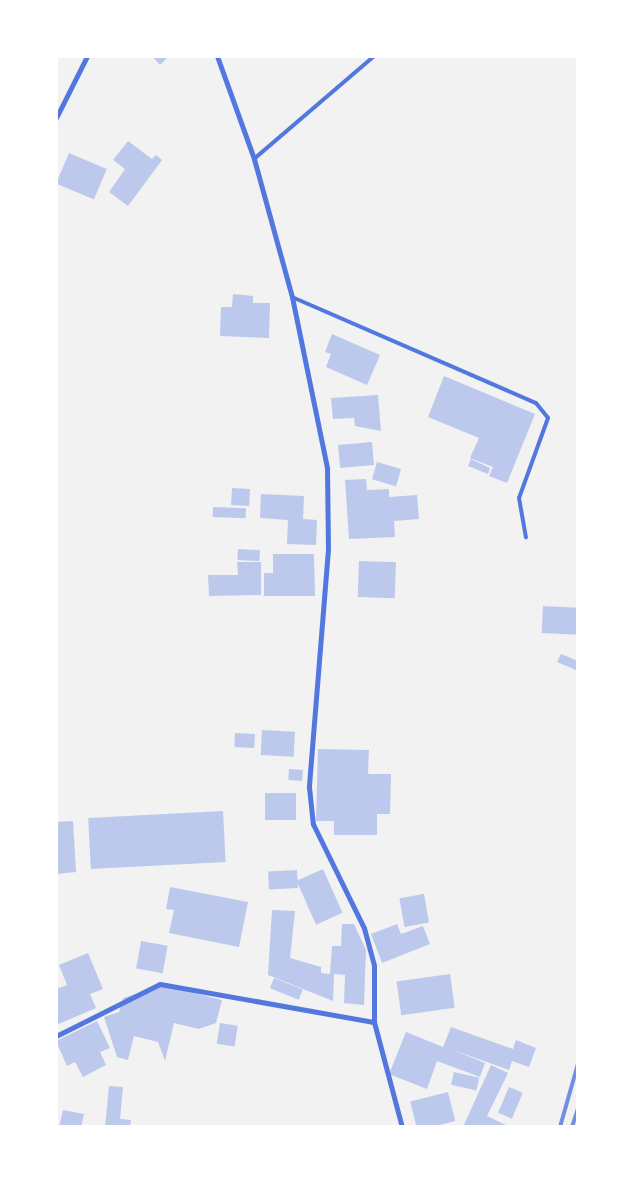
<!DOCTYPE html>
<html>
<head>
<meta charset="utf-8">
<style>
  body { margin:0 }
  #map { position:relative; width:634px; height:1183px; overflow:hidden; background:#f2f2f2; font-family:"Exo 2",sans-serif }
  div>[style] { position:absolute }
  .building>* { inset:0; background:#bdc9ec; transform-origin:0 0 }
  .service>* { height:4px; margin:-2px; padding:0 2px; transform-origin:2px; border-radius:2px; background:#5277de }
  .minor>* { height:5px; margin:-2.5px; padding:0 2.5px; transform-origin:2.5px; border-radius:2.5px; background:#5277de }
  .rail>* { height:4px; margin:-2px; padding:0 2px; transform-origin:2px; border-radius:2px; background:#7290e2 }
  span { translate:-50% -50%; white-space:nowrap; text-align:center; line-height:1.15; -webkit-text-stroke:5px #fff; paint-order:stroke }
  .frame { position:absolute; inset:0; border:58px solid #fff; pointer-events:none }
</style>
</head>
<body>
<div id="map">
  <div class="building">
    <div style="clip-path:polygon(152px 56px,169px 56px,160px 65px)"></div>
    <div style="clip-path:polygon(128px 141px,152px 159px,156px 155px,162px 160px,128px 206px,109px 192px,125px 169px,113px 160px)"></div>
    <div style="left:69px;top:153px;width:41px;height:33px;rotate:23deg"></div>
    <div style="clip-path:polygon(233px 294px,253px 296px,253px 303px,270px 303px,269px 338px,220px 336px,221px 307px,232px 307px)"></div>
    <div style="clip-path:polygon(332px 334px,380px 355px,367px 385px,326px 367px,331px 354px,325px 352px)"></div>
    <div style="clip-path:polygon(444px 376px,535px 414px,507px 483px,489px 476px,493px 467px,470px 458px,479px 438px,428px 417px)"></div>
    <div style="clip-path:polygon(378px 395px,381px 431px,355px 426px,354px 418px,333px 419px,331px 398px)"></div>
    <div style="left:372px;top:442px;width:23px;height:34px;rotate:85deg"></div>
    <div style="clip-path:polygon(471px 459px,490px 468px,488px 474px,468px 466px)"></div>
    <div style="left:377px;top:462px;width:25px;height:18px;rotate:16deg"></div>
    <div style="clip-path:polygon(366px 479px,367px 490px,389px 489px,389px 497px,417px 495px,419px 519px,394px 521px,395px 537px,349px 539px,345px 480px)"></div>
    <div style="left:232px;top:488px;width:18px;height:17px;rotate:3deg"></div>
    <div style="clip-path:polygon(261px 494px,304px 496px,303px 519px,317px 520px,316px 545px,287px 544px,288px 520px,260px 518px)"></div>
    <div style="left:213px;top:507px;width:33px;height:10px;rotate:2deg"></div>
    <div style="left:238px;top:549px;width:22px;height:11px;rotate:3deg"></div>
    <div style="clip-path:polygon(273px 554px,314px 554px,315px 596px,264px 596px,264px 573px,273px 573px)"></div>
    <div style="left:359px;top:561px;width:37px;height:36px;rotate:2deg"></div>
    <div style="clip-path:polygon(237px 562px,261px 562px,261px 595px,209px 596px,208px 575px,238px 575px)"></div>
    <div style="left:543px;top:606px;width:35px;height:27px;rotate:3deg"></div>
    <div style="clip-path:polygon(561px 654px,578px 661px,578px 671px,557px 662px)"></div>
    <div style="left:262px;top:730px;width:33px;height:25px;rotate:3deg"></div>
    <div style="left:235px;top:733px;width:20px;height:14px;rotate:3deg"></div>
    <div style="clip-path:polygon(318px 749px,369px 750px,368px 774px,391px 774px,390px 814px,377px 814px,377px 835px,334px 835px,334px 821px,316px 821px)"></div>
    <div style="left:289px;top:769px;width:14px;height:11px;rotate:4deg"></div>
    <div style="left:265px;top:793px;width:31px;height:27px"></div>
    <div style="left:223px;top:811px;width:51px;height:135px;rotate:87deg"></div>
    <div style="clip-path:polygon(73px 821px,76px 872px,56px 874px,56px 822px)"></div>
    <div style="left:323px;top:869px;width:48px;height:29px;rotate:66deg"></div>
    <div style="left:297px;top:870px;width:18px;height:29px;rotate:87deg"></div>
    <div style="clip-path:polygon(170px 887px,248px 902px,239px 947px,169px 933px,174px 910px,166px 909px)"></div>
    <div style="left:424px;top:894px;width:29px;height:25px;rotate:80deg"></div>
    <div style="clip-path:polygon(272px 910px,295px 911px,290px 958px,321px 967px,321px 973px,330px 974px,332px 946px,341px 946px,342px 924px,354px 924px,366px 950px,364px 1005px,344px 1003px,345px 975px,334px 974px,333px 1001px,268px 975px)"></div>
    <div style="clip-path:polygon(397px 924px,401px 934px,423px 926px,430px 944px,382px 963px,371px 934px)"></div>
    <div style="left:141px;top:941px;width:27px;height:28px;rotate:10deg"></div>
    <div style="clip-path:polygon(88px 953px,103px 989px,90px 994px,96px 1008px,56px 1025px,56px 989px,67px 985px,59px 965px)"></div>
    <div style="left:450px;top:974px;width:34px;height:54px;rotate:82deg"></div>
    <div style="left:274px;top:978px;width:31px;height:11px;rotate:22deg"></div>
    <div style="clip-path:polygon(162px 985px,222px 1000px,216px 1023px,199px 1029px,174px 1023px,165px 1061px,158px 1042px,134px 1036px,128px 1060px,117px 1057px,104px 1017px,119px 1012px,123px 998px)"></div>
    <div style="clip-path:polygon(97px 1021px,110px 1048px,100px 1052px,106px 1065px,83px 1077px,75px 1062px,67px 1066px,56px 1041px)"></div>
    <div style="left:220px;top:1023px;width:18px;height:21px;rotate:9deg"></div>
    <div style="clip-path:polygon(451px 1027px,513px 1049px,516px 1040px,536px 1048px,529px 1067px,512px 1061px,509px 1070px,453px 1050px,485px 1063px,480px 1077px,437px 1061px,427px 1089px,389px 1074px,406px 1032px,443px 1047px)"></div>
    <div style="clip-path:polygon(491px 1065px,508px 1073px,487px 1116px,510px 1127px,463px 1127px)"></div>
    <div style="left:454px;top:1072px;width:26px;height:13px;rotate:13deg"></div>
    <div style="clip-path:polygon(109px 1086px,123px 1087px,120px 1119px,131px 1120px,130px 1127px,105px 1127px)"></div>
    <div style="left:509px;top:1087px;width:15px;height:28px;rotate:23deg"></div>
    <div style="left:448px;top:1092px;width:30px;height:39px;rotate:76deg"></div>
    <div style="clip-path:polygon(63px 1110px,84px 1114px,81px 1127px,59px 1127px)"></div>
  </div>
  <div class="service">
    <div style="left:254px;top:159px;width:158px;rotate:-40.6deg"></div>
    <div style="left:292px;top:297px;width:266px;rotate:23.5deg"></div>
    <div style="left:536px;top:403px;width:19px;rotate:51deg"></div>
    <div style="left:548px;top:418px;width:85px;rotate:109.9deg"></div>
    <div style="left:519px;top:498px;width:40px;rotate:80deg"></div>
  </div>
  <div class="minor">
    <div style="left:217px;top:56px;width:109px;rotate:70.2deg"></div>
    <div style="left:254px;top:159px;width:143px;rotate:74.6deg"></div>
    <div style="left:292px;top:297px;width:175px;rotate:78.4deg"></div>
    <div style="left:327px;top:468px;width:81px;rotate:89.3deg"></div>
    <div style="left:328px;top:549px;width:239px;rotate:94.6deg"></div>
    <div style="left:309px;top:787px;width:37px;rotate:84deg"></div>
    <div style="left:313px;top:824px;width:116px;rotate:63.9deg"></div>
    <div style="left:364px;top:928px;width:39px;rotate:75deg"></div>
    <div style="left:374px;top:966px;width:56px;rotate:90deg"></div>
    <div style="left:374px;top:1022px;width:109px;rotate:75.1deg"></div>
    <div style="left:56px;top:118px;width:69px;rotate:-63.4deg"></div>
    <div style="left:56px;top:1036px;width:116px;rotate:-26.6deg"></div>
    <div style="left:160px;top:984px;width:217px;rotate:10.1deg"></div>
  </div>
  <div class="rail">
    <div style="left:560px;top:1127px;width:66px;rotate:-74.1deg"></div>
    <div style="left:572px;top:1127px;width:20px;rotate:-72deg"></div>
  </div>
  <div class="frame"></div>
</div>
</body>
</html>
